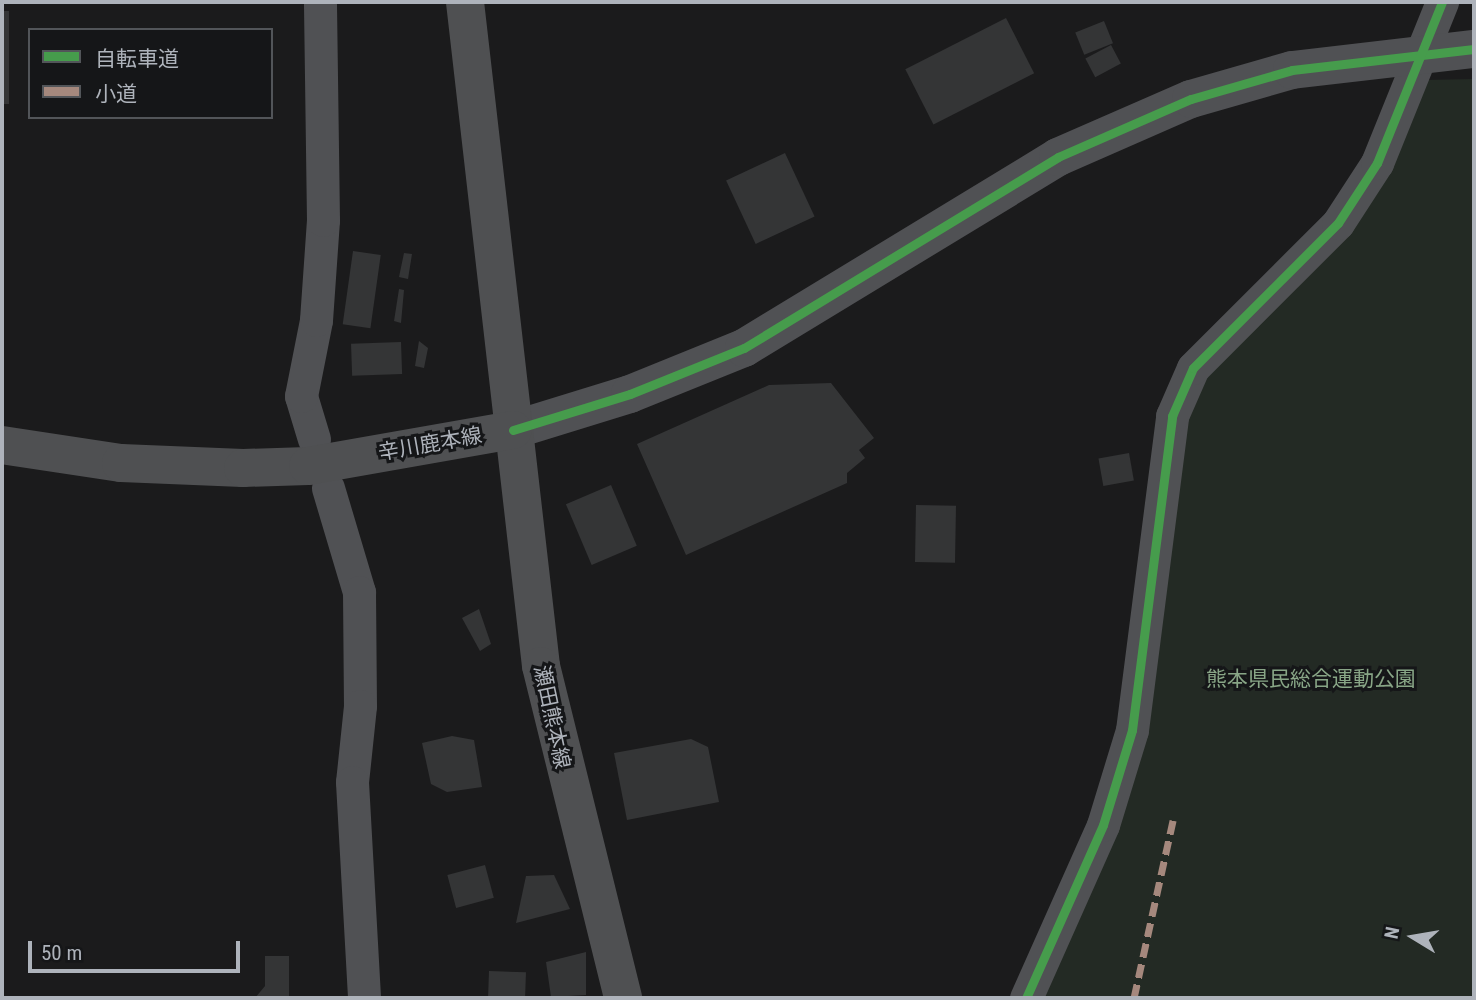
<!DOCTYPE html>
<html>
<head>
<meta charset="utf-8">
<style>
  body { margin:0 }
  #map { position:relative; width:1476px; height:1000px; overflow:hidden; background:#1b1b1c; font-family:"Roboto Condensed","Noto Sans JP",sans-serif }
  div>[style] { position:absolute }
  .green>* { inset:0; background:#232a24 }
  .building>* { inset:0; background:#343536; transform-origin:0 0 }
  .minor>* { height:33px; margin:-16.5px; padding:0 16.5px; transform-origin:16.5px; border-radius:16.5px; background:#505154 }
  .tertiary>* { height:38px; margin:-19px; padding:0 19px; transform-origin:19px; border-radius:19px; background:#505154 }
  .secondary>* { height:38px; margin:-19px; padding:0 19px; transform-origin:19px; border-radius:19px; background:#4f5052 }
  .quiet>* { height:7px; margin-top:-3.5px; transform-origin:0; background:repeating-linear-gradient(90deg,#a5887d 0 14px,transparent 0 21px) }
  .cycleway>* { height:9px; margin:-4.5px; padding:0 4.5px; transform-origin:4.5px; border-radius:4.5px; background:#469c4c }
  span { translate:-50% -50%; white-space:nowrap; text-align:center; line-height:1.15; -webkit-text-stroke:6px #151618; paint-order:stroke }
  .street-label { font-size:21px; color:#aeb3bb }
  .park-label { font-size:21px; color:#88a586 }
  .frame { position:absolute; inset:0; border:4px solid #aeb3bb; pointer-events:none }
  .legend { position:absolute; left:28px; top:28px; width:245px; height:91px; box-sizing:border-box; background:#151618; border:2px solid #525559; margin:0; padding:9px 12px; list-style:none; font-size:21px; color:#aeb3bb }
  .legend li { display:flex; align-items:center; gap:14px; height:35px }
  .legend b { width:35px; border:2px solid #525559 }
  .north { position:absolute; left:1378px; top:902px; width:70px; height:70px; -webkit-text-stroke:5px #151618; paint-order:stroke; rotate:281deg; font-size:19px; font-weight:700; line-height:28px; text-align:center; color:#aeb3bb }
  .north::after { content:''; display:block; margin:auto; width:24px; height:32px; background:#aeb3bb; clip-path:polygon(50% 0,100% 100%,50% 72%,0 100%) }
  .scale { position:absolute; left:28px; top:941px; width:212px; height:32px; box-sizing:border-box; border:4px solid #aeb3bb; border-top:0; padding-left:9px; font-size:21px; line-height:24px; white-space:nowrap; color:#aeb3bb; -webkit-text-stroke:5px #151618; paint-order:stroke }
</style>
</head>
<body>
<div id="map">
  <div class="green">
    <div style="clip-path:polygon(1474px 79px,1474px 998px,1039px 998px,1106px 842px,1184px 420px,1207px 375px,1424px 80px)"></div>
  </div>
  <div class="building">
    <div style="left:2px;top:11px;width:7px;height:93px"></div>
    <div style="left:1006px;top:18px;width:62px;height:113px;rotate:63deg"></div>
    <div style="left:1104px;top:21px;width:24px;height:31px;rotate:68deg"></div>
    <div style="left:1111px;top:45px;width:21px;height:29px;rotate:62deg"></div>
    <div style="left:785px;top:153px;width:70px;height:65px;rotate:65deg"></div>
    <div style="left:353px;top:251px;width:28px;height:74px;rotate:8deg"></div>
    <div style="clip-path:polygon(404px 253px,412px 254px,408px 279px,399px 277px)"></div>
    <div style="clip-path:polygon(399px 289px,404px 290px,401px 323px,394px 321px)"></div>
    <div style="clip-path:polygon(419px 341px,428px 348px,424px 368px,415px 366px)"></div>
    <div style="left:401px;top:342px;width:32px;height:50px;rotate:88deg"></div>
    <div style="clip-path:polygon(831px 383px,874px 438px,859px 450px,865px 458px,847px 473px,847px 483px,686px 555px,637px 444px,769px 385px)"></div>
    <div style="left:1129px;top:453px;width:28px;height:31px;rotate:80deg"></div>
    <div style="left:611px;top:485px;width:66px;height:49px;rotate:67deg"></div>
    <div style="left:916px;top:505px;width:40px;height:57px;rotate:1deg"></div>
    <div style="clip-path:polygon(479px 609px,491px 644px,480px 651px,462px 618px)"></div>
    <div style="clip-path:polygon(452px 736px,474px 740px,482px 787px,447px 792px,431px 784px,422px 743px)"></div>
    <div style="clip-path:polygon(691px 739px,708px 747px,719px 802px,627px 820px,614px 753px)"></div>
    <div style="left:485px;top:865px;width:34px;height:39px;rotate:75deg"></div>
    <div style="clip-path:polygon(554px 875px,570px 909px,516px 923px,526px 876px)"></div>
    <div style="clip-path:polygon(586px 952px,586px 995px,551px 997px,546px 962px)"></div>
    <div style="clip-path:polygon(265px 956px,289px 956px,289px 998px,255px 998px,265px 986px)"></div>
    <div style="left:489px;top:971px;width:37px;height:27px;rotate:2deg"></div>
  </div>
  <div class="minor">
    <div style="left:314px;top:439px;width:45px;rotate:-106.8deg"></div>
    <div style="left:301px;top:396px;width:77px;rotate:-78.8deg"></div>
    <div style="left:316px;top:320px;width:100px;rotate:-86deg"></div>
    <div style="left:323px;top:220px;width:218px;rotate:-90.8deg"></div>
    <div style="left:328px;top:488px;width:109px;rotate:73.4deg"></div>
    <div style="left:359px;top:592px;width:114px;rotate:89.5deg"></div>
    <div style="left:360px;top:706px;width:76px;rotate:96deg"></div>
    <div style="left:352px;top:782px;width:216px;rotate:86.8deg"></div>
    <div style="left:1026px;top:998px;width:189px;rotate:-66deg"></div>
    <div style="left:1103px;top:825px;width:99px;rotate:-73deg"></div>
    <div style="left:1132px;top:730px;width:317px;rotate:-82.7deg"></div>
    <div style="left:1172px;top:416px;width:52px;rotate:-66.4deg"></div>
    <div style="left:1193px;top:368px;width:205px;rotate:-45deg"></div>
    <div style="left:1338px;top:223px;width:72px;rotate:-57deg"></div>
    <div style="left:1377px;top:163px;width:174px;rotate:-68deg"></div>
  </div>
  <div class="tertiary">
    <div style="left:513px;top:430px;width:122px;rotate:-17.1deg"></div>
    <div style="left:630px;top:394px;width:123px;rotate:-22deg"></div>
    <div style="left:744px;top:348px;width:368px;rotate:-31.3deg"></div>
    <div style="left:1058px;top:157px;width:145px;rotate:-23.6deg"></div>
    <div style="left:1191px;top:99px;width:105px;rotate:-16deg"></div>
    <div style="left:1292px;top:70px;width:183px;rotate:-6.6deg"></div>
  </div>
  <div class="secondary">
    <div style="left:465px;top:2px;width:668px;rotate:83.47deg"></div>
    <div style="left:541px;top:666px;width:342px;rotate:76.1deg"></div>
    <div style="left:2px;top:445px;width:120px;rotate:8.6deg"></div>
    <div style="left:121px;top:463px;width:122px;rotate:2.3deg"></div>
    <div style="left:243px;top:468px;width:65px;rotate:-1.8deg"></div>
    <div style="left:308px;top:466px;width:208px;rotate:-10deg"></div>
  </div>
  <div class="quiet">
    <div style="left:1134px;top:998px;width:182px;rotate:-77.6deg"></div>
  </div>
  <div class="cycleway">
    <div style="left:513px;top:430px;width:122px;rotate:-17.1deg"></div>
    <div style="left:630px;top:394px;width:123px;rotate:-22deg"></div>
    <div style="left:744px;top:348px;width:368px;rotate:-31.3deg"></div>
    <div style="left:1058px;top:157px;width:145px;rotate:-23.6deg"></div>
    <div style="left:1191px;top:99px;width:105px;rotate:-16deg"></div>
    <div style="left:1292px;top:70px;width:183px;rotate:-6.6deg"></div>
    <div style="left:1026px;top:998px;width:189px;rotate:-66deg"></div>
    <div style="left:1103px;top:825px;width:99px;rotate:-73deg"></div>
    <div style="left:1132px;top:730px;width:317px;rotate:-82.7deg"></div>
    <div style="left:1172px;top:416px;width:52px;rotate:-66.4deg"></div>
    <div style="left:1193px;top:368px;width:205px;rotate:-45deg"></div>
    <div style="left:1338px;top:223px;width:72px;rotate:-57deg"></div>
    <div style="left:1377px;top:163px;width:174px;rotate:-68deg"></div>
  </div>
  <div class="street-label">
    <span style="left:430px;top:444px;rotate:-10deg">辛川鹿本線</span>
    <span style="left:552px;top:717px;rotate:78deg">瀬田熊本線</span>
  </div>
  <div class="park-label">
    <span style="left:1311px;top:679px">熊本県民総合運動公園</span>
  </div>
  <div class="frame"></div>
  <ul class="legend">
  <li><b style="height:9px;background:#469c4c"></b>自転車道</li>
  <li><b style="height:9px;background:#a5887d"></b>小道</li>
  </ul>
  <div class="north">N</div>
  <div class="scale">50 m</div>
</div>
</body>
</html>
